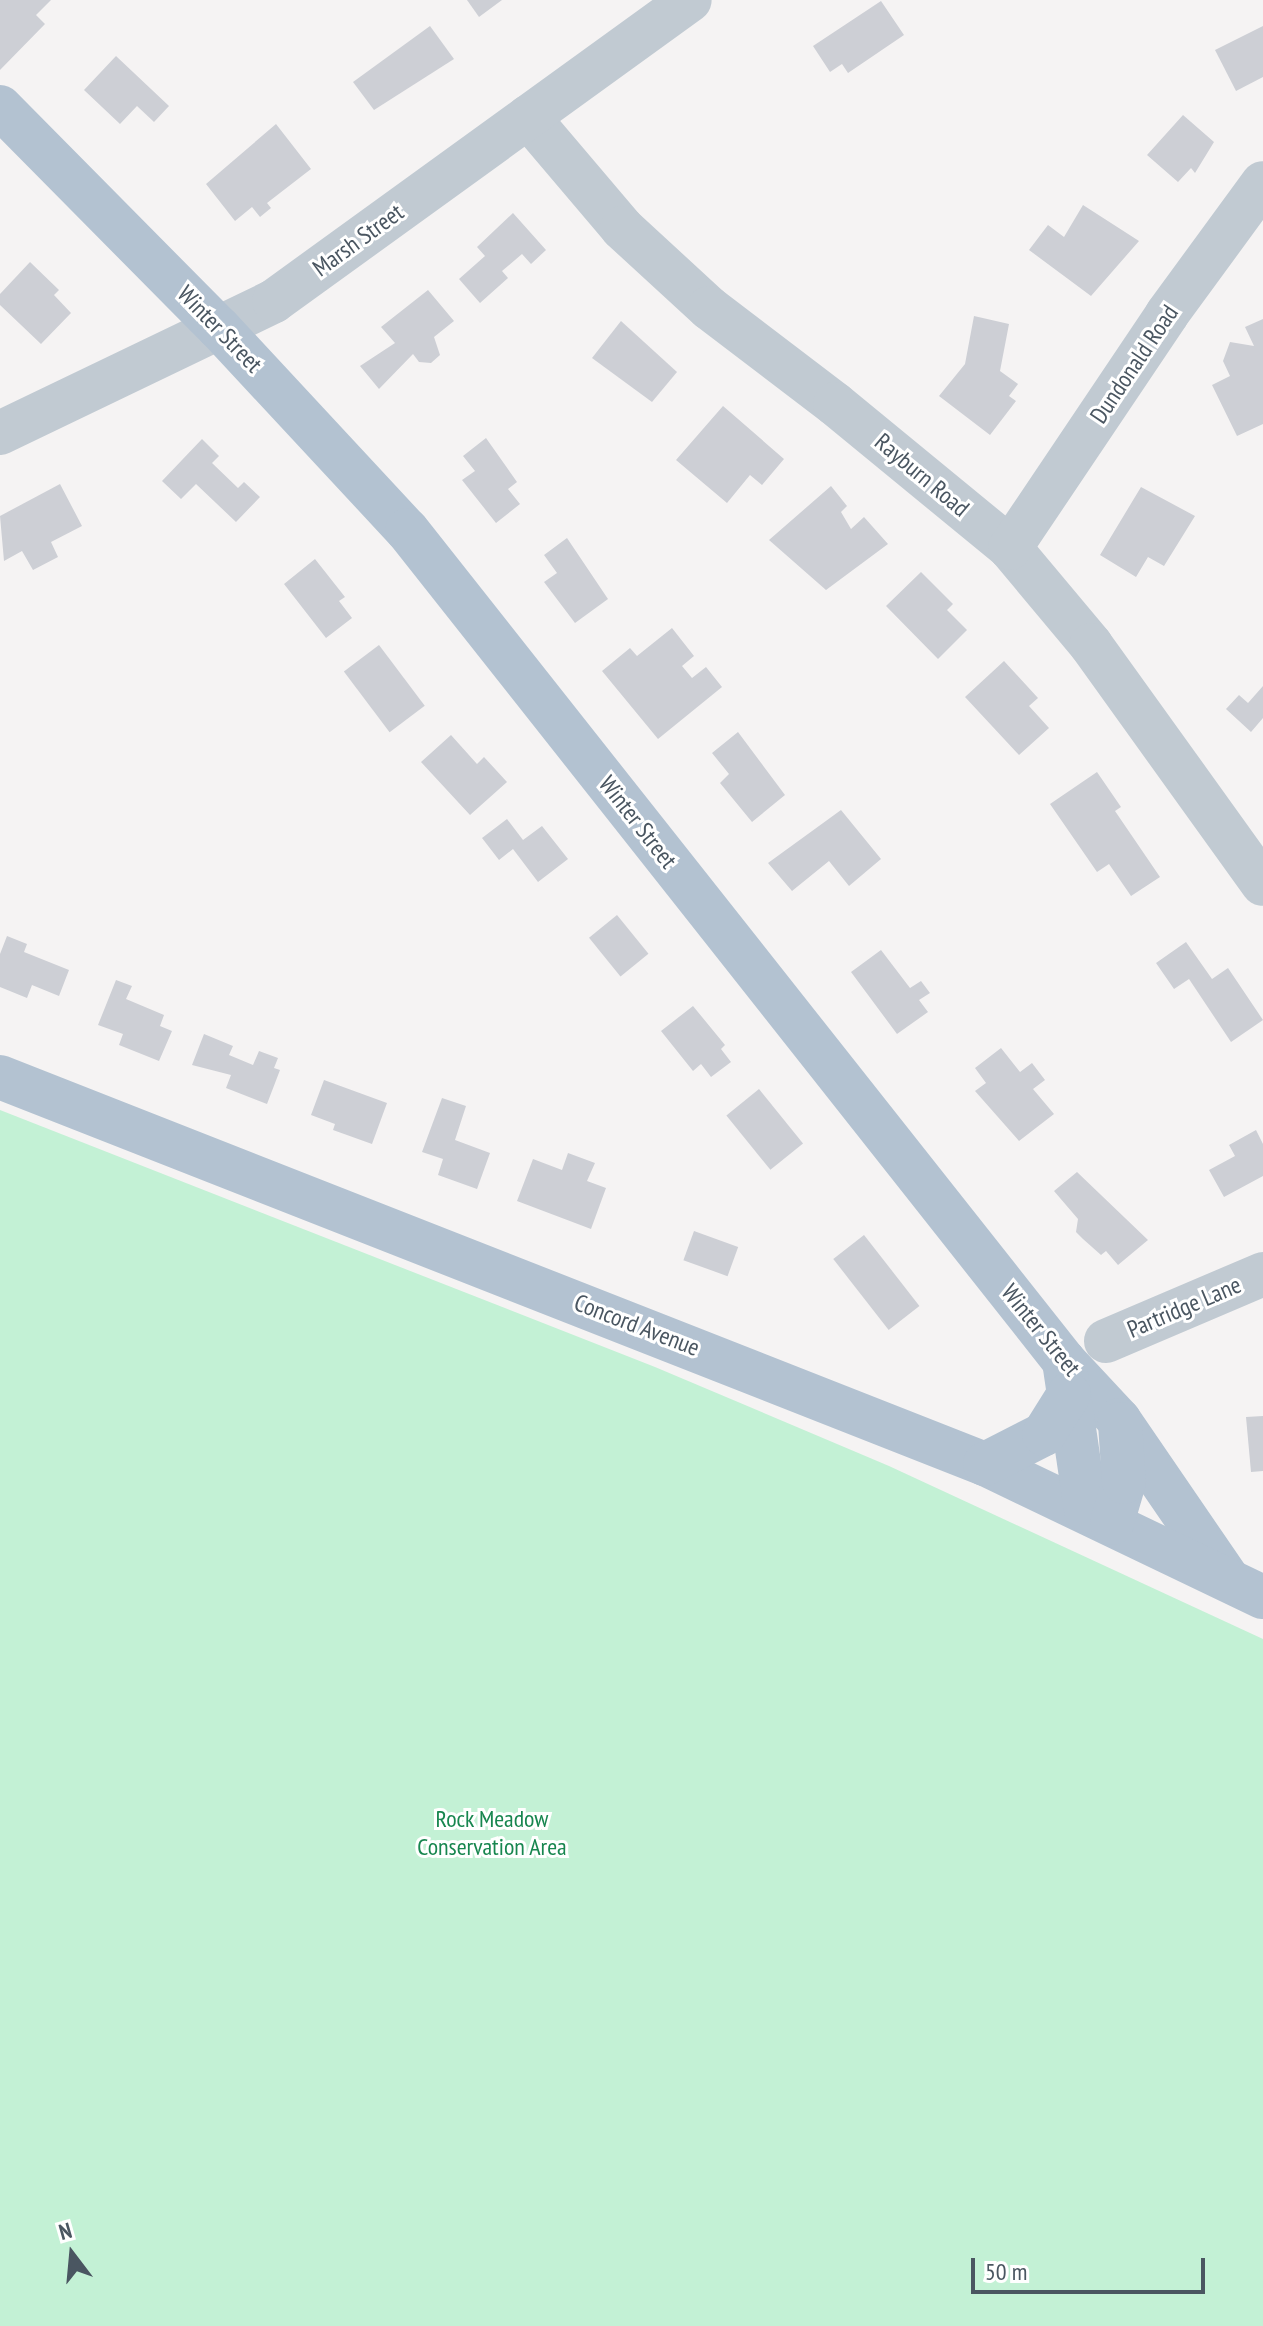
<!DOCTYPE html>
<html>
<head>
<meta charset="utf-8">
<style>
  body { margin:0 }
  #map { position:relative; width:1263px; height:2326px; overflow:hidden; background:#f5f3f3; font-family:"PT Sans Narrow",sans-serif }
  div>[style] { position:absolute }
  .green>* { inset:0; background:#c3f1d5 }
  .building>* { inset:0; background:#cdcfd5; transform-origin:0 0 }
  .minor>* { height:44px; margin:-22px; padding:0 22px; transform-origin:22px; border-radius:22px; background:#c1cad2 }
  .major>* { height:44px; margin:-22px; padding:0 22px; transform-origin:22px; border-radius:22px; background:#b3c2d1 }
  span { translate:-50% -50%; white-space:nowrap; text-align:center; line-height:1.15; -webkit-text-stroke:6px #fff; paint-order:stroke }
  .street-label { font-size:24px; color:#4a5661 }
  .park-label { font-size:24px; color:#17864f }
  .north { position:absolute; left:32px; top:2214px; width:80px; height:80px; -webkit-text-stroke:6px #fff; paint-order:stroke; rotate:344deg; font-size:22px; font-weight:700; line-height:32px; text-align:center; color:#4a5661 }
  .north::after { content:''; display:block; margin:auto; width:28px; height:36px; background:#4a5661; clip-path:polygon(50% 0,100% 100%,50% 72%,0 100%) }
  .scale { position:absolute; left:971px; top:2258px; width:234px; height:36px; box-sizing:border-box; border:4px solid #4a5661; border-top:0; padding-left:10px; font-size:24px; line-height:28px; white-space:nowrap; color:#4a5661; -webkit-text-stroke:6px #fff; paint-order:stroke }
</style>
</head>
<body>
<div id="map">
  <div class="green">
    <div style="clip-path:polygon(0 1110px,655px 1367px,889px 1466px,1263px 1639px,1263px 2326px,0 2326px)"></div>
  </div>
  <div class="building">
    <div style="clip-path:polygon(0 0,51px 0,36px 15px,45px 24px,0 70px)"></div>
    <div style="clip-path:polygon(467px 0,502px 0,479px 17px)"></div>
    <div style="clip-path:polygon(881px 1px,904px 35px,848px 73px,842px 64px,830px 72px,813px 46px)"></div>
    <div style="clip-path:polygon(430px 26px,454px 59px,374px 110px,353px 82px)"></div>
    <div style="clip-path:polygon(1263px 26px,1263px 77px,1236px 91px,1215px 50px)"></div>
    <div style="clip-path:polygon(116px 56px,169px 106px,154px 122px,137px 106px,120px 124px,84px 90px)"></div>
    <div style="clip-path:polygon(1183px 115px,1214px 142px,1195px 173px,1191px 168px,1178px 182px,1147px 155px)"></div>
    <div style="clip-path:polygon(276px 124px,311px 169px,267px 203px,271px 208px,260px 217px,252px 207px,235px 221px,206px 184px)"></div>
    <div style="clip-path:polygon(1083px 205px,1139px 241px,1091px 296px,1029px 250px,1048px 225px,1064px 237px)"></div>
    <div style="clip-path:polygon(513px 213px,546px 250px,531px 264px,522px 254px,502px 271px,508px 278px,480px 303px,459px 279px,485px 256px,477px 247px)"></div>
    <div style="clip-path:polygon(30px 262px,59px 290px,54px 295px,71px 313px,41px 344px,0 305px,0 294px)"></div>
    <div style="clip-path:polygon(428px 290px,454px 321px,434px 337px,440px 355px,431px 363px,419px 362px,413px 354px,379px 389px,360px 366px,395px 343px,381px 327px)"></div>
    <div style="clip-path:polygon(974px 316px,1009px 324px,1000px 371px,1018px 384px,1009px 396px,1016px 401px,990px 435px,939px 396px,965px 364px)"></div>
    <div style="clip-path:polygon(1263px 319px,1263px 424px,1237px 436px,1212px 385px,1230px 376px,1223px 361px,1230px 342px,1254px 346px,1245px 327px)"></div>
    <div style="clip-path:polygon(621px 321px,677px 372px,652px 402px,592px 358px)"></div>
    <div style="clip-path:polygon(723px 406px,784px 459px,762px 485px,750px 475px,727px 503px,676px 460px)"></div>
    <div style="clip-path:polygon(486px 438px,517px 482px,508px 489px,520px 504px,496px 523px,462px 480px,475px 471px,463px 456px)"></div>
    <div style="clip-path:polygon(202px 439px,219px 456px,212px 463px,238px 488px,244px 482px,260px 497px,236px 522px,196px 484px,181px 499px,162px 481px)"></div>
    <div style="clip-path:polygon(60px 484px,82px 526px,51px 542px,58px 557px,33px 570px,22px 551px,4px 561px,0 516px)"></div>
    <div style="clip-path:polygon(831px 486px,847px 506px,841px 512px,851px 529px,864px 517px,888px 544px,826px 590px,769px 540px)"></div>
    <div style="clip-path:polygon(1141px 487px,1195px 516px,1164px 566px,1148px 557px,1136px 577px,1100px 555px)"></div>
    <div style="clip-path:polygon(567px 538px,608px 599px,575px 623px,544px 582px,557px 573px,544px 555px)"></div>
    <div style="clip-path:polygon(315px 559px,345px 597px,339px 601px,352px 618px,326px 638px,284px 584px)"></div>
    <div style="clip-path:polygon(921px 572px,953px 604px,947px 610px,967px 630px,938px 659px,886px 606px)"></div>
    <div style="clip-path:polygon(672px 628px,694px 656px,682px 666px,692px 678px,706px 667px,722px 687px,658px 739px,602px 671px,630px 648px,637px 656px)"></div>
    <div style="left:379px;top:645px;width:76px;height:44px;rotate:53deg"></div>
    <div style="clip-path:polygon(1004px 661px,1038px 698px,1029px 706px,1049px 728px,1019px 755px,965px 697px)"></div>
    <div style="clip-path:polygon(1263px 686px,1263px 718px,1251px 732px,1226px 709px,1239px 695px,1248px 703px)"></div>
    <div style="clip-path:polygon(738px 732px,785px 795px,752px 822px,720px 783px,729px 774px,712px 753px)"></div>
    <div style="clip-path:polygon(451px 735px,477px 764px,484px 757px,507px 782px,470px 815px,421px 762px)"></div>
    <div style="clip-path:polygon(1097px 772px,1121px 807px,1115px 811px,1160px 877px,1131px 896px,1109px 864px,1097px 872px,1050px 804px)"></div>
    <div style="clip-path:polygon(841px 810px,881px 859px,849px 886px,829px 861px,792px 891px,768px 863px)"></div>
    <div style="clip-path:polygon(507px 819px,523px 840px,542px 826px,568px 859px,538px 882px,513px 849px,499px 860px,482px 838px)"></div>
    <div style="left:617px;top:915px;width:50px;height:36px;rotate:51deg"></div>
    <div style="clip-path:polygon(7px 936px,27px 944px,24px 952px,69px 970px,59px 996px,32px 985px,27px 998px,0 987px,0 954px)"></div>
    <div style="clip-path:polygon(1186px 942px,1212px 979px,1228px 968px,1263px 1020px,1231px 1042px,1189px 979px,1174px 989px,1156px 963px)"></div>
    <div style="clip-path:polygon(881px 950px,910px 988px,921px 981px,930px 993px,919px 1000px,928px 1012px,897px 1034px,851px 972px)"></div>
    <div style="clip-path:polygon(116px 980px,132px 986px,126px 999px,164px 1015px,160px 1026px,172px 1031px,159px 1061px,119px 1045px,123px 1034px,98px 1025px)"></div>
    <div style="clip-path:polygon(693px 1006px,725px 1045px,721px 1049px,731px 1062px,711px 1077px,701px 1064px,693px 1071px,661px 1031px)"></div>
    <div style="clip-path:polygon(204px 1034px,233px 1046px,229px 1055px,253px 1065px,259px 1051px,278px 1058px,274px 1068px,280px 1070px,267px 1104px,226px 1088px,231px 1075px,192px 1065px)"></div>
    <div style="clip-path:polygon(1001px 1048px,1020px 1072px,1032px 1063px,1045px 1080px,1033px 1089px,1054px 1114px,1019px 1141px,975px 1091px,986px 1083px,975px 1068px)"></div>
    <div style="clip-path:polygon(324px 1080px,387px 1103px,372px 1144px,333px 1130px,335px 1124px,311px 1115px)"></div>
    <div style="left:759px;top:1089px;width:70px;height:42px;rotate:51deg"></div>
    <div style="clip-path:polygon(442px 1098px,466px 1106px,455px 1140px,490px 1153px,477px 1189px,438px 1175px,443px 1159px,422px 1152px)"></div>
    <div style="clip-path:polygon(1256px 1130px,1263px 1144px,1263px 1176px,1224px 1197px,1209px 1170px,1235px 1156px,1229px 1145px)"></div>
    <div style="clip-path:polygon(568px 1153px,595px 1163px,587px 1181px,606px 1188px,591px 1229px,517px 1201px,533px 1159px,562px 1170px)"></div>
    <div style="clip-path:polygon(1077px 1172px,1148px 1240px,1118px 1265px,1106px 1251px,1101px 1255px,1083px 1239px,1076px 1232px,1078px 1219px,1054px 1191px)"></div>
    <div style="left:694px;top:1231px;width:47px;height:31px;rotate:20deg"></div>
    <div style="left:864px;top:1235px;width:90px;height:39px;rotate:52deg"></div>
    <div style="clip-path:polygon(1263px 1416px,1263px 1471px,1251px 1472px,1246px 1417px)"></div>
  </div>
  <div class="minor">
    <div style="left:528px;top:117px;width:145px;rotate:49.7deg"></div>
    <div style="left:622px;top:228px;width:118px;rotate:42.6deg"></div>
    <div style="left:709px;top:308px;width:158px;rotate:37.3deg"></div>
    <div style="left:835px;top:404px;width:227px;rotate:39.4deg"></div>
    <div style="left:1010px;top:548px;width:126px;rotate:50.1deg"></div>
    <div style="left:1091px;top:645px;width:294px;rotate:54.3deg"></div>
    <div style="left:0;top:433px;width:304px;rotate:-25.7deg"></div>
    <div style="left:274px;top:301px;width:513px;rotate:-35.89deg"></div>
    <div style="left:1010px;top:548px;width:282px;rotate:-56.1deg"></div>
    <div style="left:1167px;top:314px;width:162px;rotate:-53.8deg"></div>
    <div style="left:1106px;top:1341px;width:171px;rotate:-23.1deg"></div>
  </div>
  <div class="major">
    <div style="left:0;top:107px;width:311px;rotate:45.3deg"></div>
    <div style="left:219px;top:328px;width:276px;rotate:47.1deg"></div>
    <div style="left:407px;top:530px;width:1059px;rotate:51.67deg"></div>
    <div style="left:1064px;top:1361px;width:81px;rotate:47deg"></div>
    <div style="left:1119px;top:1420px;width:193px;rotate:55.6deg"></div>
    <div style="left:0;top:1077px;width:1058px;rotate:21.45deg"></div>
    <div style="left:985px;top:1464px;width:308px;rotate:25.6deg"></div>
    <div style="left:1064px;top:1361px;width:151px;rotate:81.6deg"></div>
    <div style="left:985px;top:1464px;width:66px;rotate:-27deg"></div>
    <div style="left:1044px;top:1434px;width:47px;rotate:-58deg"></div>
    <div style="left:1112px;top:1523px;width:43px;rotate:-73.7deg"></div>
    <div style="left:1124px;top:1482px;width:58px;rotate:-93.9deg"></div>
  </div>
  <div class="street-label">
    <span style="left:358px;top:240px;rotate:-36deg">Marsh Street</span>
    <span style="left:220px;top:329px;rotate:46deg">Winter Street</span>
    <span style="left:1134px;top:364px;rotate:-56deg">Dundonald Road</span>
    <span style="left:922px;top:475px;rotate:40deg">Rayburn Road</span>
    <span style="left:638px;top:822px;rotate:52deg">Winter Street</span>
    <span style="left:1184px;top:1307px;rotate:-23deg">Partridge Lane</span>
    <span style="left:637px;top:1325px;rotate:21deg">Concord Avenue</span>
    <span style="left:1041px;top:1330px;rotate:51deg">Winter Street</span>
  </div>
  <div class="park-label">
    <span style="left:492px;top:1833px">Rock Meadow<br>Conservation Area</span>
  </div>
  <div class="north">N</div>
  <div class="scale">50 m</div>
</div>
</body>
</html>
